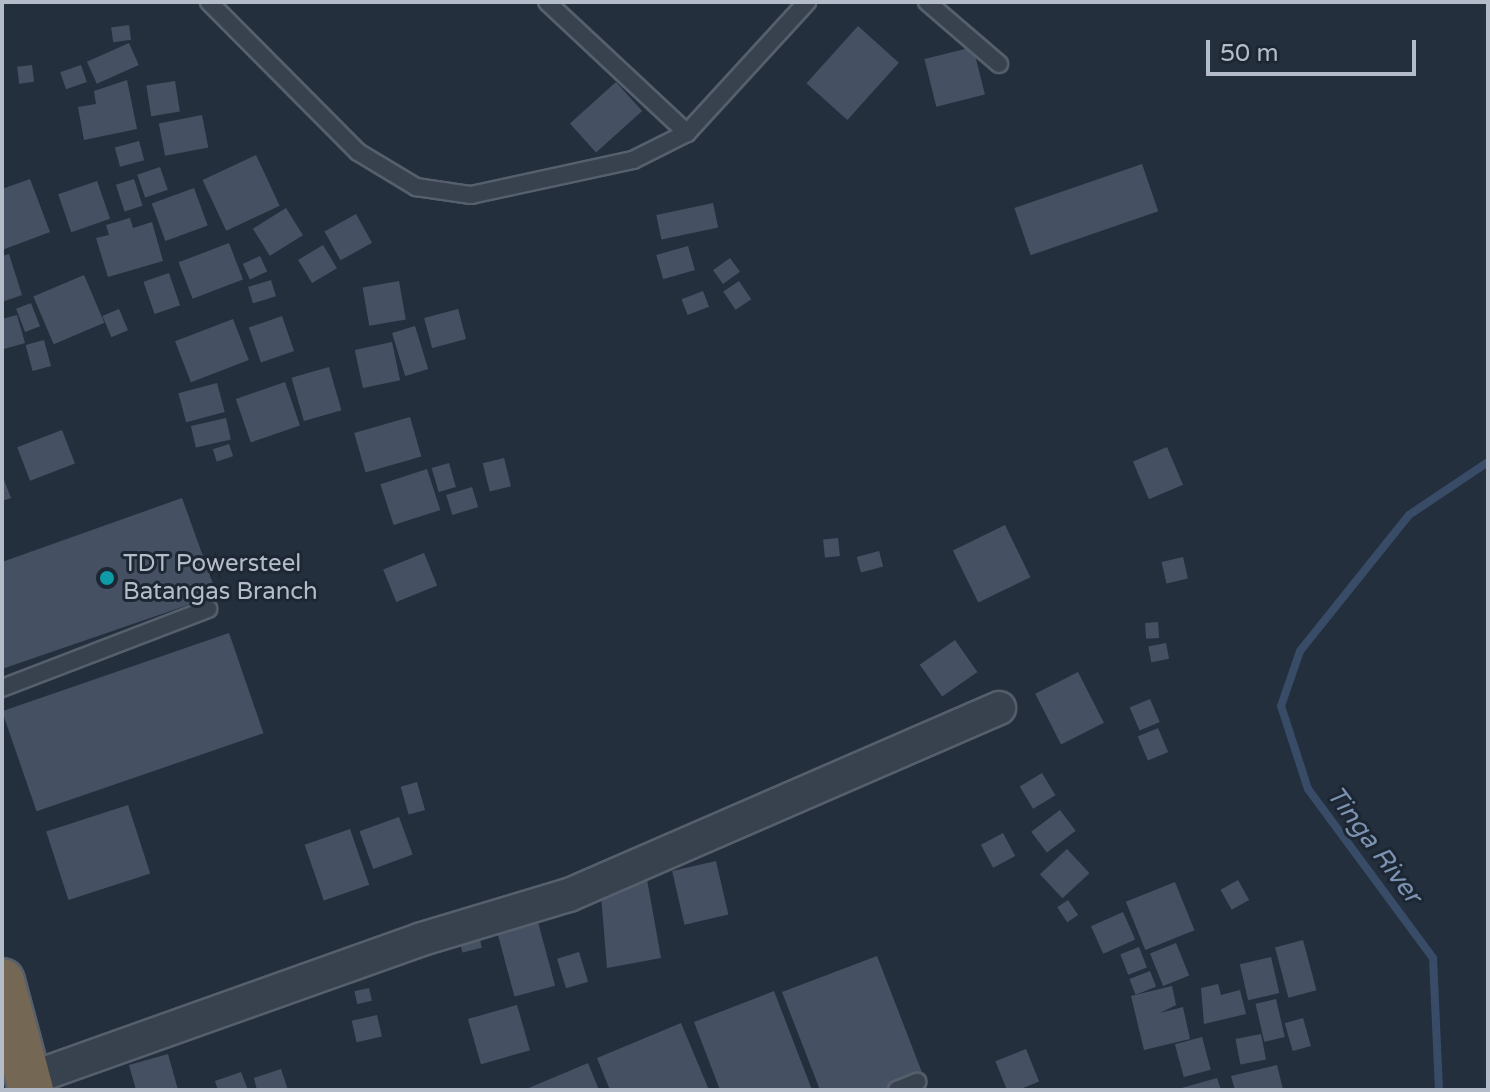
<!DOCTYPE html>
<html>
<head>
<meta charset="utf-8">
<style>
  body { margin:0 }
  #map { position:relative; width:1490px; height:1092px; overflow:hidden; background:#242f3e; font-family:"Varela Round",sans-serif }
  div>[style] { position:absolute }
  .stream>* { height:8px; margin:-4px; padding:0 4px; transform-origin:4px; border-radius:4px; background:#394c67 }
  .building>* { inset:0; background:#455162; transform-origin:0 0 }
  .roads { filter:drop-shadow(2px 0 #565f6c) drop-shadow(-2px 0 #565f6c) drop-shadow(0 2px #565f6c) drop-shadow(0 -2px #565f6c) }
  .lane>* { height:16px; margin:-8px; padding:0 8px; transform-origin:8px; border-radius:8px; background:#38414e }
  .street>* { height:32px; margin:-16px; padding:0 16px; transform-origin:16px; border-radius:16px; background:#38414e }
  .highway>* { height:44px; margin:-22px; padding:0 22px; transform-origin:22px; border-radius:22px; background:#746855 }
  .dots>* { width:22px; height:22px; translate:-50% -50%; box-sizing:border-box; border:4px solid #1d2633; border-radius:50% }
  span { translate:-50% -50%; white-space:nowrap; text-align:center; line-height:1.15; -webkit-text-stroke:6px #1d2633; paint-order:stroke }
  .poi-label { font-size:24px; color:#b4bcc9 }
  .left { translate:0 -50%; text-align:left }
  .water-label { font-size:26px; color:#7c92b1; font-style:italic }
  .frame { position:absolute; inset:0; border:4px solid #b4bcc9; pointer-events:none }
  .scale { position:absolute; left:1206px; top:40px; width:210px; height:36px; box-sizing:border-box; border:4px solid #b4bcc9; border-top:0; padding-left:10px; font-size:24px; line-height:28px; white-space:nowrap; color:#b4bcc9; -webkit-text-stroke:6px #1d2633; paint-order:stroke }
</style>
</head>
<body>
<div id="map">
  <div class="stream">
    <div style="left:1439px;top:1090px;width:132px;rotate:-92.6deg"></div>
    <div style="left:1433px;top:958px;width:210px;rotate:-126.5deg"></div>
    <div style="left:1308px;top:789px;width:87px;rotate:-108deg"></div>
    <div style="left:1281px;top:706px;width:58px;rotate:-70.9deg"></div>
    <div style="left:1300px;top:651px;width:174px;rotate:-51.3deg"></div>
    <div style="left:1409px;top:515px;width:95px;rotate:-33.9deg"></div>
  </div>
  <div class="building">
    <div style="left:129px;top:25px;width:15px;height:18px;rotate:82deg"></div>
    <div style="left:858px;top:26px;width:55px;height:77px;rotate:42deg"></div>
    <div style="left:129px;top:43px;width:24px;height:46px;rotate:66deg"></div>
    <div style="left:973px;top:47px;width:49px;height:50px;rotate:76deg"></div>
    <div style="left:32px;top:65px;width:17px;height:15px;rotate:83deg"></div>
    <div style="left:81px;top:65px;width:18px;height:22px;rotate:71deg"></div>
    <div style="clip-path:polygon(127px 80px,137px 129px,84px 140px,78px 107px,96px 104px,94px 91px)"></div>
    <div style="left:175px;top:81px;width:31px;height:29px;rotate:81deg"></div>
    <div style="left:616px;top:82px;width:39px;height:62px;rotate:48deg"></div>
    <div style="left:202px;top:115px;width:33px;height:44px;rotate:79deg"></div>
    <div style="left:139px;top:141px;width:20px;height:25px;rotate:75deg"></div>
    <div style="left:256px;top:155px;width:56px;height:59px;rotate:65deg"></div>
    <div style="left:1142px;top:164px;width:50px;height:135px;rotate:71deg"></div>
    <div style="left:160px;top:167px;width:24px;height:24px;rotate:71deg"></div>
    <div style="clip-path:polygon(30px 179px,50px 232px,2px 250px,2px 189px)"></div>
    <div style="left:134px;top:179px;width:28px;height:19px;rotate:72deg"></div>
    <div style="left:97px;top:181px;width:40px;height:41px;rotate:71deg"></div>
    <div style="left:194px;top:188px;width:40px;height:45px;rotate:70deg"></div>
    <div style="left:713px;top:203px;width:25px;height:58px;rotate:78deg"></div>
    <div style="left:286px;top:208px;width:32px;height:39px;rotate:58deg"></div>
    <div style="left:356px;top:214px;width:33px;height:36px;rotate:61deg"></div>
    <div style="clip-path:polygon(130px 218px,133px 228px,152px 222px,163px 261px,108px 277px,96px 238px,109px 235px,106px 225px)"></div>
    <div style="left:229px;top:243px;width:39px;height:54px;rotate:69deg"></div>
    <div style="left:323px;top:245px;width:27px;height:29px;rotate:59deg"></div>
    <div style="left:688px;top:246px;width:25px;height:33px;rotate:74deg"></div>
    <div style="clip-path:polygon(9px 254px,22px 295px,2px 302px,2px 256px)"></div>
    <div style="left:260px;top:256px;width:17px;height:19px;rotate:65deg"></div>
    <div style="left:730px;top:258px;width:17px;height:21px;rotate:54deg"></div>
    <div style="left:169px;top:273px;width:34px;height:27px;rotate:71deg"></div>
    <div style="left:84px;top:275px;width:52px;height:55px;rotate:67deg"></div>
    <div style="left:271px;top:280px;width:17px;height:24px;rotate:73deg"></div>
    <div style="left:399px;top:281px;width:39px;height:37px;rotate:80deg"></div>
    <div style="left:739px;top:281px;width:22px;height:19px;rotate:56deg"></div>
    <div style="left:703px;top:291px;width:17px;height:23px;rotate:69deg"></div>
    <div style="left:31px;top:303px;width:25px;height:16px;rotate:69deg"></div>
    <div style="left:119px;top:309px;width:23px;height:18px;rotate:67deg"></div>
    <div style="left:458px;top:309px;width:31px;height:35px;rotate:75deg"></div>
    <div style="clip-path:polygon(17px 315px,25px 343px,4px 349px,2px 319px)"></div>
    <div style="left:282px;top:316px;width:37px;height:35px;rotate:71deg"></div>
    <div style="left:233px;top:319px;width:44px;height:62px;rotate:69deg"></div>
    <div style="left:415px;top:326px;width:45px;height:24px;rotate:73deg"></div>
    <div style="left:44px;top:340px;width:27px;height:19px;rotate:75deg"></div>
    <div style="left:392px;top:342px;width:39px;height:38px;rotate:78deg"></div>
    <div style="left:329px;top:367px;width:45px;height:39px;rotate:74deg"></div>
    <div style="left:285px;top:382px;width:46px;height:52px;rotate:71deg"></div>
    <div style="left:217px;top:383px;width:30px;height:40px;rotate:75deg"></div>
    <div style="left:410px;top:417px;width:41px;height:58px;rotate:74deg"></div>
    <div style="left:226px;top:418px;width:22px;height:36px;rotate:77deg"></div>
    <div style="left:62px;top:430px;width:36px;height:48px;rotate:69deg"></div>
    <div style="left:229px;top:444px;width:13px;height:17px;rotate:72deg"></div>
    <div style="left:1167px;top:447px;width:41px;height:37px;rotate:67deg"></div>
    <div style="left:504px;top:458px;width:29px;height:22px;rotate:76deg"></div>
    <div style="left:449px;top:463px;width:25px;height:18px;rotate:74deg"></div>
    <div style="left:427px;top:469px;width:43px;height:49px;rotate:72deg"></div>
    <div style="clip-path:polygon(2px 475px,11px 498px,2px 501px)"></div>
    <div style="left:472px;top:487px;width:21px;height:27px;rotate:73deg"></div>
    <div style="clip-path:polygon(182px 498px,217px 595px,2px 669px,2px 562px)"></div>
    <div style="left:1005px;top:525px;width:58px;height:58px;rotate:64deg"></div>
    <div style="left:838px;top:538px;width:18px;height:15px;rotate:84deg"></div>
    <div style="left:879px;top:551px;width:16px;height:23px;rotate:75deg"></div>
    <div style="left:424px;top:553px;width:35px;height:44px;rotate:68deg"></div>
    <div style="left:1183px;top:557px;width:22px;height:22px;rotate:77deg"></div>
    <div style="left:1158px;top:622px;width:16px;height:13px;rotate:86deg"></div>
    <div style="left:229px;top:633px;width:106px;height:240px;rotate:71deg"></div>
    <div style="left:955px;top:640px;width:39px;height:43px;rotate:55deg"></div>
    <div style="left:1166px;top:643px;width:16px;height:18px;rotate:79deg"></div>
    <div style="left:1078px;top:672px;width:57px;height:48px;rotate:63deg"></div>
    <div style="left:1150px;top:699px;width:25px;height:22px;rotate:67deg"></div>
    <div style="left:1158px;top:728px;width:26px;height:22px;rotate:67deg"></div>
    <div style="left:1042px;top:773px;width:26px;height:26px;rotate:59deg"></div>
    <div style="left:417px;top:782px;width:29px;height:17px;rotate:74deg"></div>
    <div style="left:128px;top:805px;width:72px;height:86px;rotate:72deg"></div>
    <div style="left:1060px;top:810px;width:26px;height:36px;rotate:53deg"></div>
    <div style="left:399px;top:817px;width:40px;height:42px;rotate:70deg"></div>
    <div style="left:350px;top:829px;width:59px;height:48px;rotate:71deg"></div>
    <div style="left:1003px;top:833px;width:26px;height:25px;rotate:62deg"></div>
    <div style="left:1067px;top:849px;width:33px;height:37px;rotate:47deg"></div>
    <div style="left:716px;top:861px;width:55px;height:45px;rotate:77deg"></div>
    <div style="clip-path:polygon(646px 874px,661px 958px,607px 968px,600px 883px)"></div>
    <div style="left:1238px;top:880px;width:23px;height:20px;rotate:61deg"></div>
    <div style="left:1175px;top:882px;width:52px;height:53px;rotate:68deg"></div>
    <div style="left:1068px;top:900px;width:18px;height:13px;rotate:56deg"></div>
    <div style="left:1123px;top:912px;width:30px;height:35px;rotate:66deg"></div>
    <div style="left:538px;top:922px;width:66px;height:42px;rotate:75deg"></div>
    <div style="left:479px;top:936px;width:12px;height:20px;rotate:76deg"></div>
    <div style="left:1303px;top:940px;width:52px;height:29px;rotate:75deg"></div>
    <div style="left:1176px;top:943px;width:35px;height:28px;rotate:68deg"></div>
    <div style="left:1139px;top:947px;width:22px;height:20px;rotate:69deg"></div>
    <div style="left:579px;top:952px;width:31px;height:23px;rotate:73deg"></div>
    <div style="clip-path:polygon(877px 956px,923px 1075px,882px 1090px,820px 1090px,782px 992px)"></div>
    <div style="left:1271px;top:957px;width:37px;height:32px;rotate:77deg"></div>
    <div style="left:1150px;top:971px;width:17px;height:22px;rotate:69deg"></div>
    <div style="clip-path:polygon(1218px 984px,1221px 995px,1240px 990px,1246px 1014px,1204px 1024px,1201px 988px)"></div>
    <div style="clip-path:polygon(1172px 986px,1176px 1005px,1160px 1013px,1183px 1007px,1190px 1039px,1144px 1050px,1131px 996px)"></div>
    <div style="left:369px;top:988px;width:13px;height:15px;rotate:77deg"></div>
    <div style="clip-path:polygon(774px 991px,812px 1090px,720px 1090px,694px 1022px)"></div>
    <div style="left:1276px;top:999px;width:39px;height:21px;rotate:77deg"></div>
    <div style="left:517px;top:1005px;width:47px;height:51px;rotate:74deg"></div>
    <div style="left:377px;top:1015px;width:22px;height:26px;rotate:77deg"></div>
    <div style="left:1303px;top:1018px;width:29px;height:19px;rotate:74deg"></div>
    <div style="clip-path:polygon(681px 1023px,709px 1090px,610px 1090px,597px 1058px)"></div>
    <div style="left:1261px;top:1034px;width:26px;height:26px;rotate:79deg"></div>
    <div style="left:1202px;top:1037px;width:34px;height:28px;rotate:75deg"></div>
    <div style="left:1026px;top:1049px;width:35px;height:33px;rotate:68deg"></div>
    <div style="clip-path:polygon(168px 1054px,178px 1090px,136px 1090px,129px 1065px)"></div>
    <div style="clip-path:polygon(588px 1063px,599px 1090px,524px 1090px)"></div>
    <div style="clip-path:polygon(1277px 1065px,1283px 1090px,1235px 1090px,1231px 1076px)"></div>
    <div style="clip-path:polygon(281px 1069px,288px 1090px,257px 1090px,254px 1078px)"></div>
    <div style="clip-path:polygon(241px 1072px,248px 1090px,218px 1090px,215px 1081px)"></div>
    <div style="clip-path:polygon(1217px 1078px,1221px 1090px,1178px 1090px,1178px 1089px)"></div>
  </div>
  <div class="roads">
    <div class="lane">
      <div style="left:209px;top:2px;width:211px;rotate:45.2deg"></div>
      <div style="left:358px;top:152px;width:68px;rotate:31.1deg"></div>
      <div style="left:416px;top:187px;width:56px;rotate:8.3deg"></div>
      <div style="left:471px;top:195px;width:166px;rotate:-12.2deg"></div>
      <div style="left:633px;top:160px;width:60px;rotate:-26.6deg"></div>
      <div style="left:687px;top:133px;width:178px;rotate:-47.5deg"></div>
      <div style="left:547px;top:2px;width:192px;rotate:43.1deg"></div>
      <div style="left:927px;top:2px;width:95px;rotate:40.7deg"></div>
      <div style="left:2px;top:688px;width:221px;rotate:-21deg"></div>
      <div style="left:897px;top:1090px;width:22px;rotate:-22deg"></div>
    </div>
    <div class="street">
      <div style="left:29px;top:1079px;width:417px;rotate:-19.6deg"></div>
      <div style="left:422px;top:939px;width:153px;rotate:-16.7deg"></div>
      <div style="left:569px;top:895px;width:469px;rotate:-23.5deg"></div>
    </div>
    <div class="highway">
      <div style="left:2px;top:981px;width:113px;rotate:75.1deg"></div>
    </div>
  </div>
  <div class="dots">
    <div style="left:107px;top:578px;background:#0f9aa8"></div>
  </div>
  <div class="poi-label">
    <span class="left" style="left:123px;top:578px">TDT Powersteel<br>Batangas Branch</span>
  </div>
  <div class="water-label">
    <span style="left:1374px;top:845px;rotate:53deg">Tinga River</span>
  </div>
  <div class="frame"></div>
  <div class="scale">50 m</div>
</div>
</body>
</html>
